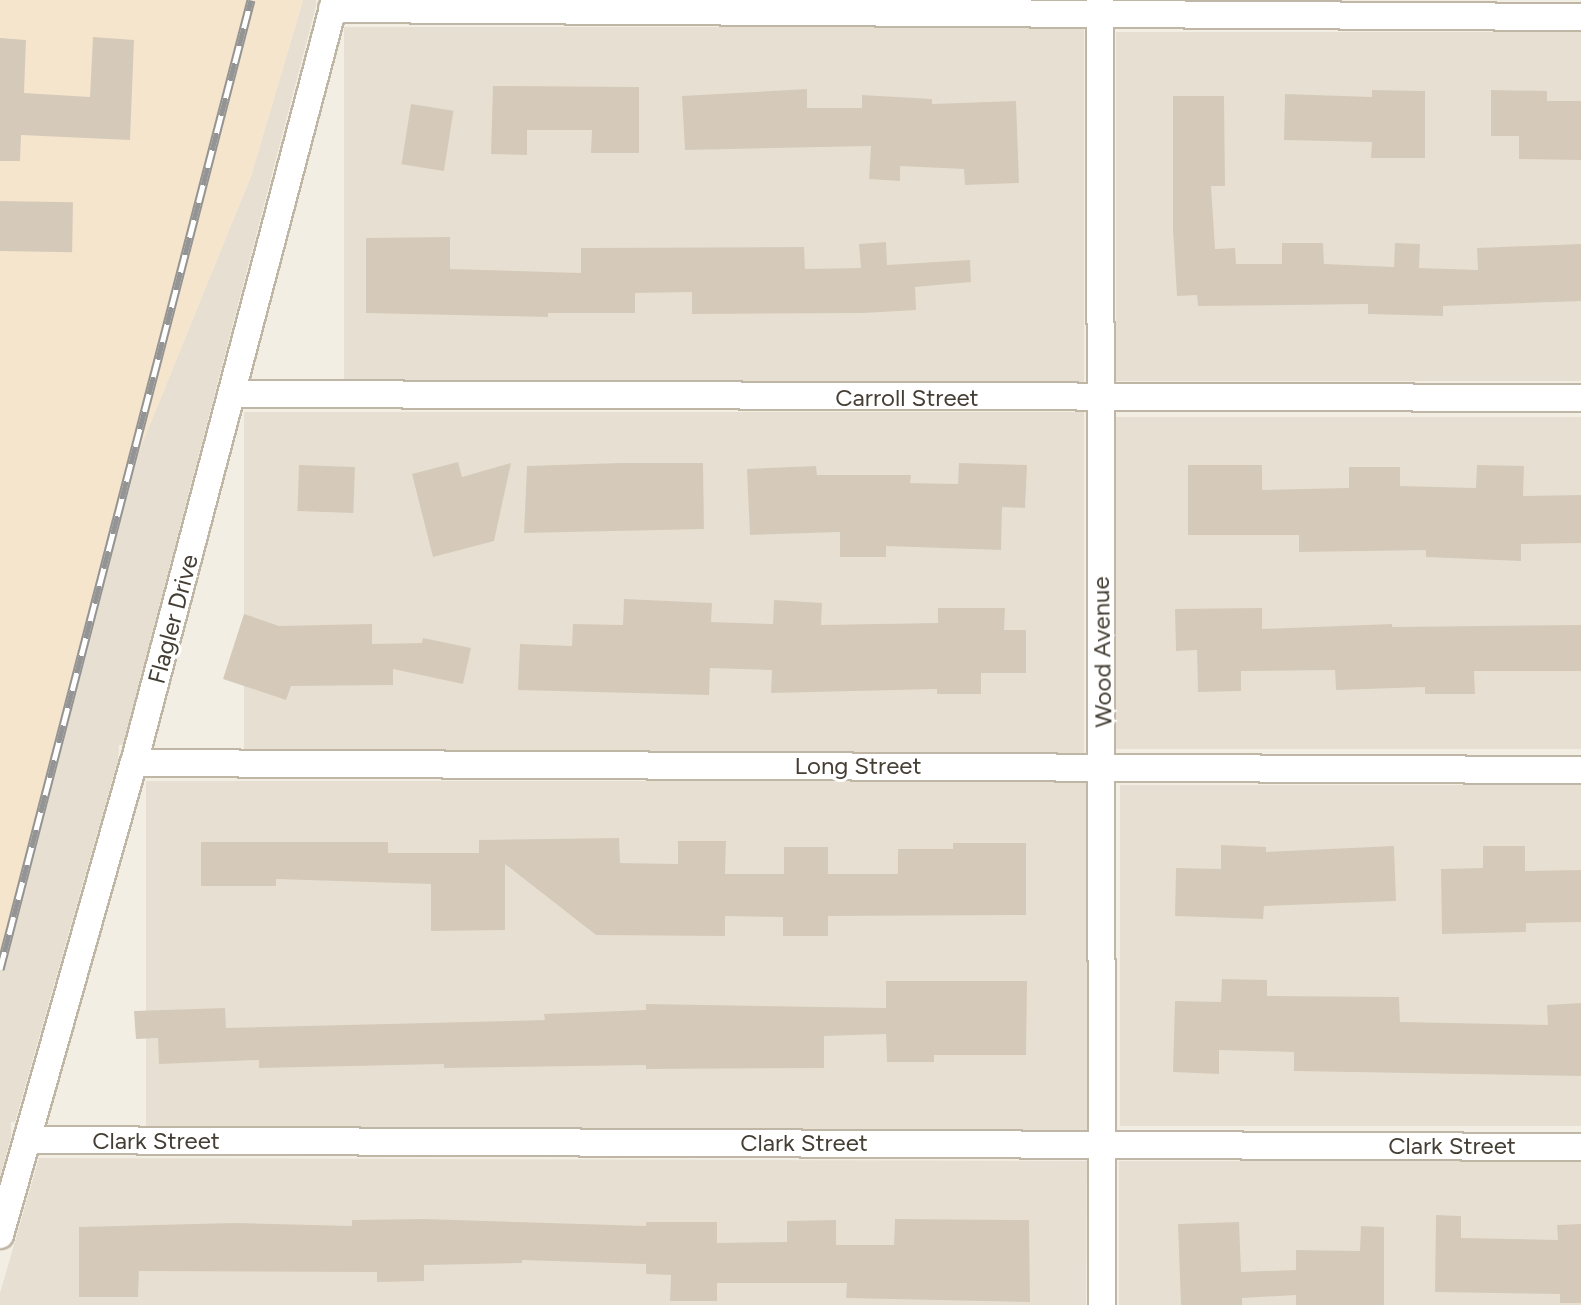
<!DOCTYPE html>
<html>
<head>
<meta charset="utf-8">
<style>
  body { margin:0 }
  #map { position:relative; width:1581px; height:1305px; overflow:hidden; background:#f3eee4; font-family:Figtree,sans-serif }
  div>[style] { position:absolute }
  .residential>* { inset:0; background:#e7e0d2; transform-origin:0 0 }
  .commercial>* { inset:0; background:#f6e5cd }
  .building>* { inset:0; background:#d5cab9; transform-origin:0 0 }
  .roads { filter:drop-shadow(2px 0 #bfb6a6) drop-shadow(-2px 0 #bfb6a6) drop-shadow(0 2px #bfb6a6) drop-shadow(0 -2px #bfb6a6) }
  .street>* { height:26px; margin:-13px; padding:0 13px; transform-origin:13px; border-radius:13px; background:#fff }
  .rail>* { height:9px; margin-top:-4.5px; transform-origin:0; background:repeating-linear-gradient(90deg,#fff 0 18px,#949494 0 36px); box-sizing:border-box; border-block:2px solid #949494 }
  span { translate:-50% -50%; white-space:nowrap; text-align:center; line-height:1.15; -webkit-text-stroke:6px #fff; paint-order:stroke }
  .street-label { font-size:24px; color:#453e34 }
</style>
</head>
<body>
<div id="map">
  <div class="residential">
    <div style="clip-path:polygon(303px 0,316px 0,316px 6px,123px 745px,119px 745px,118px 760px,15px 1122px,11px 1122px,11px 1137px,0 1177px,0 967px,111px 520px,251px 176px)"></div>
    <div style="left:344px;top:27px;width:740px;height:361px"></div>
    <div style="left:1116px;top:32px;width:465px;height:349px"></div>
    <div style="left:244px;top:412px;width:840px;height:345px"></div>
    <div style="left:1115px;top:417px;width:466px;height:332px"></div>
    <div style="left:146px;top:781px;width:942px;height:355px"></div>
    <div style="left:1120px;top:785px;width:461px;height:341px"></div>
    <div style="clip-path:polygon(39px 1158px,1087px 1161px,1086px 1305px,0 1305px,0 1293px)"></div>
    <div style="left:1119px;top:1161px;width:462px;height:144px"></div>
  </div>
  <div class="commercial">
    <div style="clip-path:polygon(0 0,303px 0,251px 176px,111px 520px,0 967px)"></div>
  </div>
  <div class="building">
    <div style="clip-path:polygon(93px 37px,134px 40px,130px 140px,21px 135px,20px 161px,0 161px,0 38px,26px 40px,24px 93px,90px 97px)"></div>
    <div style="clip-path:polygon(493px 86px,639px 87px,639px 153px,591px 153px,592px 130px,527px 130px,527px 155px,491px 154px)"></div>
    <div style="clip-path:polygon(807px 89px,807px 108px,862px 108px,862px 95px,932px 99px,932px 104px,1016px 101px,1019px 183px,965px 185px,964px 169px,900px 166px,900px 181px,869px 179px,871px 146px,685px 150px,682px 96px)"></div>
    <div style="clip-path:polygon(1372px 90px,1425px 91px,1425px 158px,1371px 158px,1372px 142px,1284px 140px,1285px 94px,1372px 97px)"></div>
    <div style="clip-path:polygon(1491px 90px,1547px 91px,1547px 101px,1581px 101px,1581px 160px,1519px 159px,1519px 136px,1491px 136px)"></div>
    <div style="clip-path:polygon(1173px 96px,1224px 96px,1225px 186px,1211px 186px,1215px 249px,1235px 248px,1236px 264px,1282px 264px,1282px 243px,1323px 243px,1324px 264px,1394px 267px,1395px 243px,1420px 244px,1419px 268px,1478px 270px,1477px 248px,1581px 244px,1581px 301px,1443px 306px,1443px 316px,1368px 314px,1368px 304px,1198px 306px,1197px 295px,1177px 296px,1173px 230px)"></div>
    <div style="left:411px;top:104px;width:43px;height:61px;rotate:9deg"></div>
    <div style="left:0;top:201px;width:73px;height:50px;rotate:1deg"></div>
    <div style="clip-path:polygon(450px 237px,450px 269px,581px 273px,581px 248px,804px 247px,805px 269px,861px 268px,859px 244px,886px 242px,887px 265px,970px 260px,971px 282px,915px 287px,916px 310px,863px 313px,692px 314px,692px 292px,635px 293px,635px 313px,548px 313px,548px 317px,366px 313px,366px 238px)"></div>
    <div style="clip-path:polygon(458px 462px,462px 477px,511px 463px,494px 541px,433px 557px,412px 474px)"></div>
    <div style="clip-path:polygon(620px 463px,703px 463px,704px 529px,524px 533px,527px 466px)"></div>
    <div style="clip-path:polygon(959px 463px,1027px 465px,1025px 508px,1002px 507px,1001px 550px,886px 546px,886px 557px,840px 557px,840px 532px,750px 535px,747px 469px,816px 466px,817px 475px,911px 475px,910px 483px,958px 484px)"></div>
    <div style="left:299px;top:465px;width:56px;height:46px;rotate:2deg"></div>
    <div style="clip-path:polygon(1188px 465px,1262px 465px,1262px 490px,1349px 488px,1349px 467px,1400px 467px,1400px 486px,1476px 488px,1477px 465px,1524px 466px,1523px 496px,1581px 495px,1581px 543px,1521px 544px,1521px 561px,1426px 557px,1426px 550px,1299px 552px,1299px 535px,1188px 535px)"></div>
    <div style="clip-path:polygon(624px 599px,712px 603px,711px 622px,773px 624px,774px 600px,822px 603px,821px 625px,938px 623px,938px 608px,1005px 608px,1004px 630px,1026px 630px,1026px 673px,981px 673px,981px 694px,937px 694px,937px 689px,771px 693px,772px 670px,710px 668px,709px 695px,518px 690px,520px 644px,572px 646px,573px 624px,623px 625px)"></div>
    <div style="clip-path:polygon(1262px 608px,1262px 629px,1392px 624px,1392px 627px,1581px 625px,1581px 671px,1474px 671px,1475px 694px,1425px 694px,1425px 687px,1336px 690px,1335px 670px,1241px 671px,1241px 691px,1198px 692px,1197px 650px,1176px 651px,1175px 609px)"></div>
    <div style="clip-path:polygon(244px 614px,279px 626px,372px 624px,372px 644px,422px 643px,423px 638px,471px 648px,463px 684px,393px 669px,393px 685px,291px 686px,286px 700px,223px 679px)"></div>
    <div style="clip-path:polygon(619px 838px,620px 863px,678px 864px,678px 841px,726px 841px,725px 874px,784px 874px,784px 847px,828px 847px,828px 874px,898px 874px,898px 849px,953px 849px,953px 843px,1026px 843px,1026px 915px,828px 916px,828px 936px,783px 936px,783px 917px,725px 916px,725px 936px,596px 935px,505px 864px,505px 930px,431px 931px,431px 884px,276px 879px,276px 886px,201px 886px,201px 842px,388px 842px,388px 853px,479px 853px,479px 840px)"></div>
    <div style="clip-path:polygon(1221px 845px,1266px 847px,1266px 852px,1394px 846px,1396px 901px,1264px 906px,1263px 919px,1175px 916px,1176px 868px,1221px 869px)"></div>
    <div style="clip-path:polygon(1483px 846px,1525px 846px,1525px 871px,1581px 870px,1581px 922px,1526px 923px,1526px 932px,1442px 934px,1441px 869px,1483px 868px)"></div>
    <div style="clip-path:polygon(1222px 979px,1267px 980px,1267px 996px,1399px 997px,1400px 1022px,1548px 1025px,1547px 1005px,1581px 1003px,1581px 1076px,1294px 1071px,1294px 1052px,1219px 1050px,1219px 1074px,1173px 1072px,1175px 1001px,1221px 1002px)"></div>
    <div style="clip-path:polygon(886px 981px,1027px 981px,1026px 1055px,934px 1055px,934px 1062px,887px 1062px,886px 1034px,824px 1036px,824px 1068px,646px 1069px,646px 1065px,444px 1068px,444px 1064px,259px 1068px,259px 1060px,159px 1064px,158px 1038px,136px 1039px,134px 1011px,225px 1008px,226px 1028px,545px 1020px,544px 1014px,646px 1010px,646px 1004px,886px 1008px)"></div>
    <div style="clip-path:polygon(1436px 1215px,1461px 1216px,1461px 1238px,1558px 1240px,1557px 1225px,1581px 1224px,1581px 1303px,1560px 1303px,1560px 1294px,1435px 1292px)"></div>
    <div style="clip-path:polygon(424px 1219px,646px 1226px,646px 1222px,717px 1222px,717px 1243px,787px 1242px,787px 1221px,836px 1220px,836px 1245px,894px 1245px,895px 1219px,1029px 1220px,1030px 1302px,846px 1298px,847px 1283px,717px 1283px,717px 1301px,670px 1301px,671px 1275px,646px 1274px,646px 1264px,522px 1260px,522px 1263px,424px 1265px,424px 1281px,377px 1282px,377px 1272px,139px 1271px,138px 1297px,79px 1297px,79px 1227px,233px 1223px,352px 1226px,352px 1220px)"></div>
    <div style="clip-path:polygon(1239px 1222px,1241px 1272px,1296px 1270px,1296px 1250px,1360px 1251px,1361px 1226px,1384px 1227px,1384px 1305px,1296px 1305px,1296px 1295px,1242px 1298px,1242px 1305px,1181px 1305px,1178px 1224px)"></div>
  </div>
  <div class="roads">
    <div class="street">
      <div style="left:1100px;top:0;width:1305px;rotate:89.91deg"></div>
      <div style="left:332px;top:9px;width:1249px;rotate:0.37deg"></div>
      <div style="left:232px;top:394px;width:1349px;rotate:0.17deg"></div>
      <div style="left:134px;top:763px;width:1447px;rotate:0.28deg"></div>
      <div style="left:27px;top:1140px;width:1554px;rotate:0.26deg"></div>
      <div style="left:0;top:1235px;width:491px;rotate:-74.2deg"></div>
      <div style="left:134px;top:763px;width:789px;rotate:-75.24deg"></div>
    </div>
  </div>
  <div class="rail">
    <div style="left:0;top:969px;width:1001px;rotate:-75.48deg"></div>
  </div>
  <div class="street-label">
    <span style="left:907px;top:398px">Carroll Street</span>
    <span style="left:173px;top:619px;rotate:-75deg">Flagler Drive</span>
    <span style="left:1102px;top:652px;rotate:-91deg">Wood Avenue</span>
    <span style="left:858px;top:766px">Long Street</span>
    <span style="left:156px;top:1141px">Clark Street</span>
    <span style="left:804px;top:1143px">Clark Street</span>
    <span style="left:1452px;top:1146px">Clark Street</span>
  </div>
</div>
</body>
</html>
